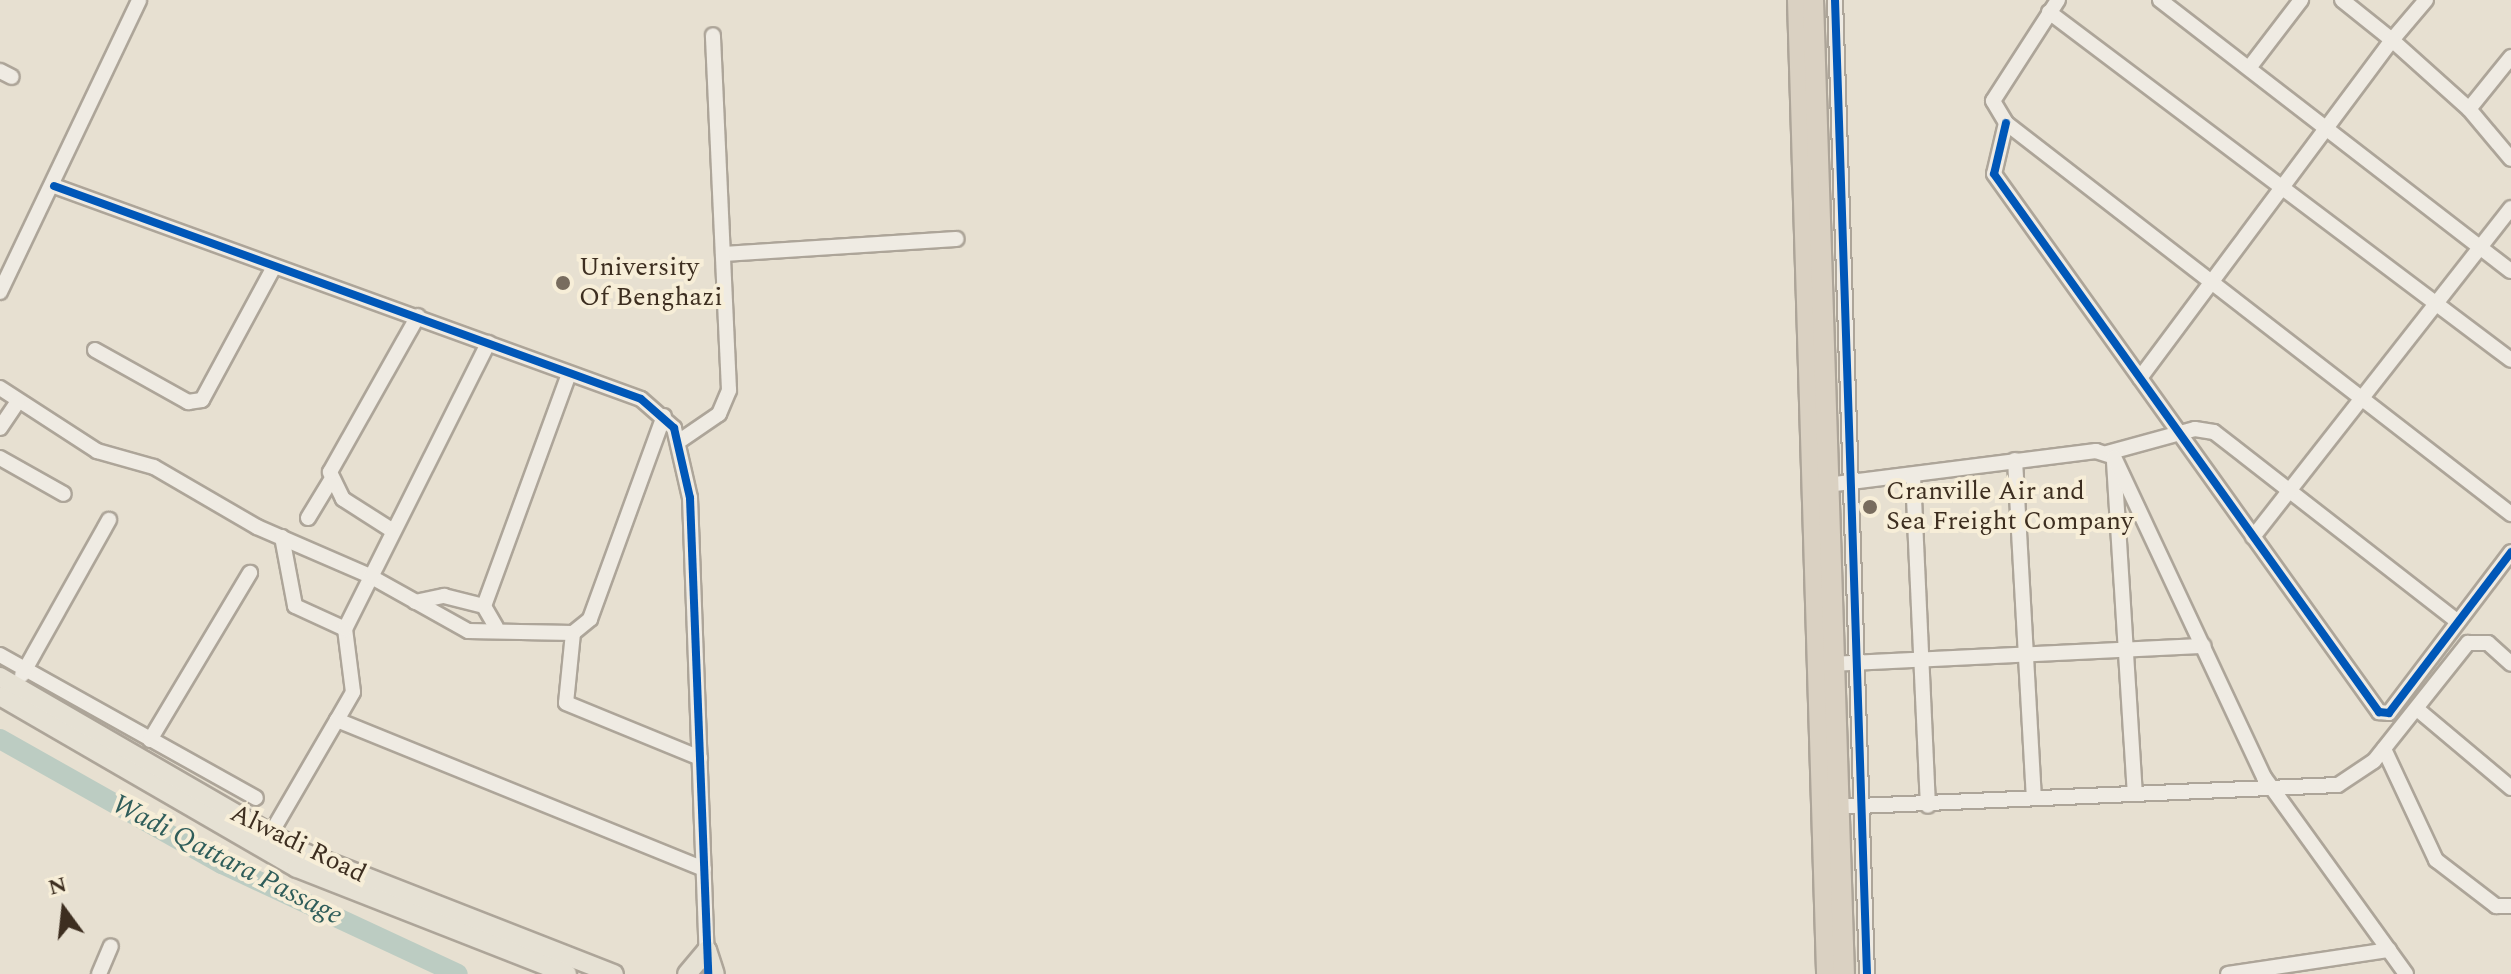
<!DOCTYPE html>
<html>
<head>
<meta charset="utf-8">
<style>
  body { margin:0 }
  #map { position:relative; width:2511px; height:974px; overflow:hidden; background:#e7e0d1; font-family:Spectral,serif }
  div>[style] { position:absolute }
  .river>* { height:20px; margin:-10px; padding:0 10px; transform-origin:10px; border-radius:10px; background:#bcccc2 }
  .roads { filter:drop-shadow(2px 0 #ada599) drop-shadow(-2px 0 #ada599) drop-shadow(0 2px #ada599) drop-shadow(0 -2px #ada599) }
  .minor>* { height:14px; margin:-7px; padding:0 7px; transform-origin:7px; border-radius:7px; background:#efebe3 }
  .major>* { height:18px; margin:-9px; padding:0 9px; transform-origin:9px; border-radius:9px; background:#e6e1d4 }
  .highway>* { height:20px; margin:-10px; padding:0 10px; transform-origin:10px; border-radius:10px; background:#dad1c2 }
  .cycleway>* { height:8px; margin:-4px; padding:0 4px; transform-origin:4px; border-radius:4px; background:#0057b8 }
  .dots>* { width:22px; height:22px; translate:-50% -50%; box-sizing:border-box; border:4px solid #f7eed8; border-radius:50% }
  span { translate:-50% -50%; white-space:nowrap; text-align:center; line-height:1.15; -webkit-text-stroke:8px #f7eed8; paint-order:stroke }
  .poi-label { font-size:26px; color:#3d2e20 }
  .left { translate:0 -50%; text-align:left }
  .street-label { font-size:26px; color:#3d2e20 }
  .water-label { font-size:28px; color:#2f5d5a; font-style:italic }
  .north { position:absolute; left:24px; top:870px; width:80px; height:80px; -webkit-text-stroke:6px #f7eed8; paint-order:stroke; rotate:345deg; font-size:22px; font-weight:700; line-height:32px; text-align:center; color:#3d2e20 }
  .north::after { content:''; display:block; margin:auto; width:28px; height:36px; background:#3d2e20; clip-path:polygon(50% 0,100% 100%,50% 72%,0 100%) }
</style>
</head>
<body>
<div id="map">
  <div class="river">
    <div style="left:0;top:739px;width:255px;rotate:29.4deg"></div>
    <div style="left:222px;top:864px;width:260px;rotate:25deg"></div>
  </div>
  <div class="roads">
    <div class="minor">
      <div style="left:1835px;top:0;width:975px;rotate:88.12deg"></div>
      <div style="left:2058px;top:0;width:120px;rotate:122.8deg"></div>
      <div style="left:1993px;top:101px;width:26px;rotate:59deg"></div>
      <div style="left:2006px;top:123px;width:639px;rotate:37.75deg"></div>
      <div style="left:2160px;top:0;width:443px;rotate:37.7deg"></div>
      <div style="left:2426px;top:0;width:52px;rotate:130.4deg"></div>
      <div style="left:2392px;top:40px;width:103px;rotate:41.9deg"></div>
      <div style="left:2469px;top:109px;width:65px;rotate:50deg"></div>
      <div style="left:2049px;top:12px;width:578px;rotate:36.99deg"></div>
      <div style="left:2249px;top:68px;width:86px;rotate:-52.6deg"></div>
      <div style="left:0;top:71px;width:13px;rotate:27deg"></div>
      <div style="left:2469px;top:109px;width:67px;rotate:-51.1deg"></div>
      <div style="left:2006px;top:123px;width:52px;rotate:103.2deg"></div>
      <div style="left:1994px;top:174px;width:662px;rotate:54.41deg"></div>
      <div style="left:2379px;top:712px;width:10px;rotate:6deg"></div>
      <div style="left:2389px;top:713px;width:202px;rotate:-52.8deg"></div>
      <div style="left:54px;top:186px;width:624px;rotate:19.94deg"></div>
      <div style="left:641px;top:399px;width:44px;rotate:41.3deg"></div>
      <div style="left:674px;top:428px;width:72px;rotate:77.1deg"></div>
      <div style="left:690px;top:498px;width:460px;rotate:87.9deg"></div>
      <div style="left:723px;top:254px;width:234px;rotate:-3.7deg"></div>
      <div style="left:0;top:292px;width:323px;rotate:-64.5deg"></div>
      <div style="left:95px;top:350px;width:107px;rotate:29.2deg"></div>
      <div style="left:188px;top:402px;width:14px;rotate:-8deg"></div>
      <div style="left:202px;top:400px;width:151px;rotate:-61.6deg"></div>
      <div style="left:2140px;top:378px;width:422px;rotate:-53.3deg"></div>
      <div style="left:2392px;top:40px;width:64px;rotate:-141.3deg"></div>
      <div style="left:0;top:388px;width:116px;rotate:33deg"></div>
      <div style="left:97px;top:451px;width:59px;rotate:15.7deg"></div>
      <div style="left:154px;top:467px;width:119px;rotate:30.2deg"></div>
      <div style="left:257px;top:527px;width:121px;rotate:23.4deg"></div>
      <div style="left:368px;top:575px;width:115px;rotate:29.2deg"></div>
      <div style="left:468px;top:631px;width:105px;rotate:1.1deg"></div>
      <div style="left:573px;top:633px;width:22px;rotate:-39deg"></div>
      <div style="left:590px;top:619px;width:216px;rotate:-70deg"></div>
      <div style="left:0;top:428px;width:32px;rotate:-56deg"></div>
      <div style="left:681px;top:440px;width:46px;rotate:-34.4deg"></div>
      <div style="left:719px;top:414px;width:26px;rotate:-67deg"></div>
      <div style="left:729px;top:390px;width:355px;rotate:-92.6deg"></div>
      <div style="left:2107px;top:453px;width:91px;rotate:-15.3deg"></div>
      <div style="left:2195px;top:429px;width:19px;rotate:9deg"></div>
      <div style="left:2214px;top:432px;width:309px;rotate:37.9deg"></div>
      <div style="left:0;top:458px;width:73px;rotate:29.4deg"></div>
      <div style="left:2015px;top:460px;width:337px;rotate:86.8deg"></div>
      <div style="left:2114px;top:462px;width:331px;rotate:86.4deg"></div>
      <div style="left:1913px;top:476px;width:330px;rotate:87.4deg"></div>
      <div style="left:1827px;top:485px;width:271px;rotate:-7.2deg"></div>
      <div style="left:2096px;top:451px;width:19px;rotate:18deg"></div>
      <div style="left:2114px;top:457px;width:353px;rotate:64.9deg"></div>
      <div style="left:2264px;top:777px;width:243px;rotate:54.2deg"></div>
      <div style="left:308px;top:518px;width:44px;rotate:-58.8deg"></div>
      <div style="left:390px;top:529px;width:56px;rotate:-147.4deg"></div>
      <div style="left:343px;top:499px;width:30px;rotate:-116deg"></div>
      <div style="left:330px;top:472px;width:179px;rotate:-60.6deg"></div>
      <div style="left:282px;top:537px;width:70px;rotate:79.3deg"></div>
      <div style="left:295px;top:606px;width:55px;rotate:24.7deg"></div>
      <div style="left:2253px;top:537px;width:418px;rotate:-51.9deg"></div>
      <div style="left:415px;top:602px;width:30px;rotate:-12deg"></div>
      <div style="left:444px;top:596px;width:41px;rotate:14deg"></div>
      <div style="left:496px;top:627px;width:24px;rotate:-120deg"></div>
      <div style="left:484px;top:606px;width:247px;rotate:-69.9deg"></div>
      <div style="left:573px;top:633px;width:70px;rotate:95.7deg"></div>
      <div style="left:566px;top:703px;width:145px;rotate:22.3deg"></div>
      <div style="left:0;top:655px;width:293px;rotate:29.2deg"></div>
      <div style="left:1832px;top:664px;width:372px;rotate:-2.8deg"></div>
      <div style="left:22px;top:675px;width:178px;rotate:-60.7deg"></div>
      <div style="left:2417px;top:709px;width:123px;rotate:40deg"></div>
      <div style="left:337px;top:720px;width:32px;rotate:-60deg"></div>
      <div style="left:353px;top:692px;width:64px;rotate:-97.2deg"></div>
      <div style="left:345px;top:629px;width:320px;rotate:-63.4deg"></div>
      <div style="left:150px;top:740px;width:195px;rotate:-59.1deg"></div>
      <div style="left:2384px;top:749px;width:123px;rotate:64.9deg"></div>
      <div style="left:2436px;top:860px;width:76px;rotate:37.5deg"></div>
      <div style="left:2496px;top:906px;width:15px"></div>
      <div style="left:1836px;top:807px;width:502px;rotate:-2.51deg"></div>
      <div style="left:2338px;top:785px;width:43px;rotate:-33.7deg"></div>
      <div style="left:2374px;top:761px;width:151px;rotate:-51.5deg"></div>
      <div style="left:2468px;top:643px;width:20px"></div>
      <div style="left:2488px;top:643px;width:31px;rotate:42deg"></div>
      <div style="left:270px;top:835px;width:133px;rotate:-59.8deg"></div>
      <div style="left:337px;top:720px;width:396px;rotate:22.1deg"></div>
      <div style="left:99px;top:974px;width:30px;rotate:-67deg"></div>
      <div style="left:2228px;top:974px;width:163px;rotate:-8.5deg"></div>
    </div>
    <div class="major">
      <div style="left:0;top:677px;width:349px;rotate:30.1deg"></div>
      <div style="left:302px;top:852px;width:335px;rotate:21.4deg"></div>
      <div style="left:0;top:696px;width:343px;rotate:30.1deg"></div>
      <div style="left:297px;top:868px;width:290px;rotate:21.4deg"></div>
      <div style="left:707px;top:950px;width:25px;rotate:72deg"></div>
      <div style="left:687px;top:974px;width:31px;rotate:-50deg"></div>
    </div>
    <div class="highway">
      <div style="left:1798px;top:0;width:974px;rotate:88.29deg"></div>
      <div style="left:1813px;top:0;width:974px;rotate:88.18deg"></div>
    </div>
  </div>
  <div class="cycleway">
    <div style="left:1835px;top:0;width:975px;rotate:88.12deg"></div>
    <div style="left:2006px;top:123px;width:52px;rotate:103.2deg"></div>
    <div style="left:1994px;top:174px;width:662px;rotate:54.41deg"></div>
    <div style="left:2379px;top:712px;width:10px;rotate:6deg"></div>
    <div style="left:2389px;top:713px;width:202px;rotate:-52.8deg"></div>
    <div style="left:54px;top:186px;width:624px;rotate:19.94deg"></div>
    <div style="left:641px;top:399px;width:44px;rotate:41.3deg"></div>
    <div style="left:674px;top:428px;width:72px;rotate:77.1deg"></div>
    <div style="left:690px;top:498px;width:476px;rotate:87.8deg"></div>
  </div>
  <div class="dots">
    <div style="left:563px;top:283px;background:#786c5e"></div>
    <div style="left:1870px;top:507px;background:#786c5e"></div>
  </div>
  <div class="poi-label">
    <span class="left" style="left:579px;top:283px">University<br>Of Benghazi</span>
    <span class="left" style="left:1886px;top:507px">Cranville Air and<br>Sea Freight Company</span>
  </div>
  <div class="street-label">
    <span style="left:298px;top:844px;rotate:26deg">Alwadi Road</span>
  </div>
  <div class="water-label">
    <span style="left:227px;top:860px;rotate:27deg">Wadi Qattara Passage</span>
  </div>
  <div class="north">N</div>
</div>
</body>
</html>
